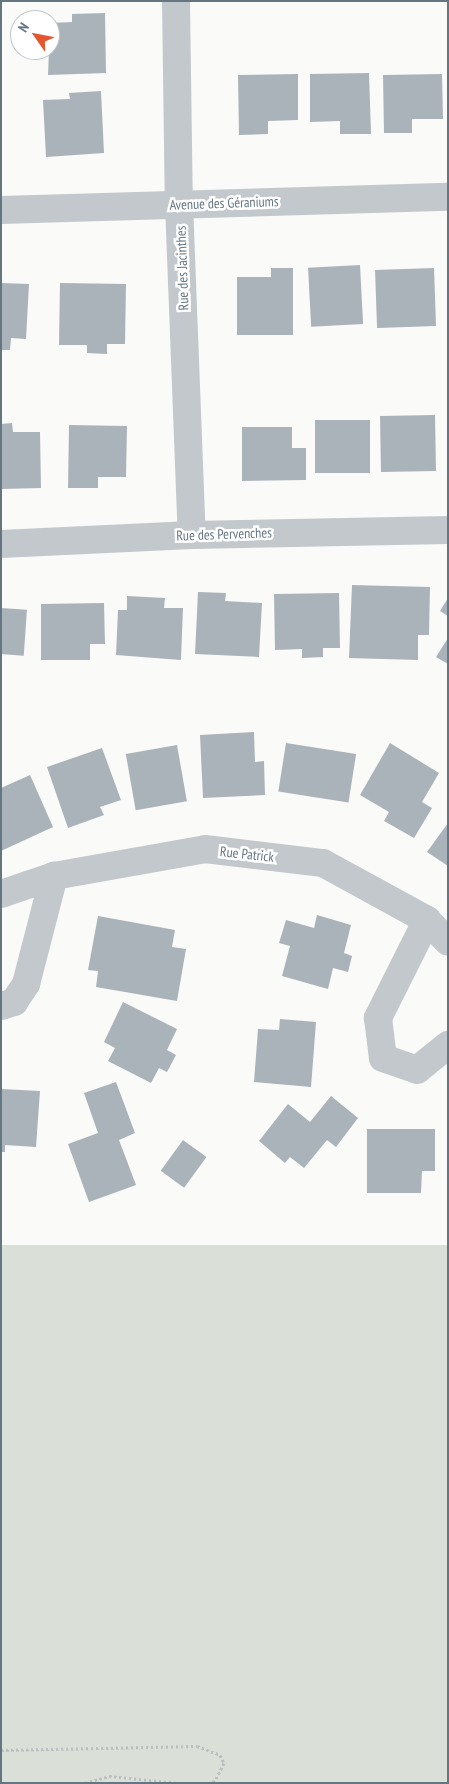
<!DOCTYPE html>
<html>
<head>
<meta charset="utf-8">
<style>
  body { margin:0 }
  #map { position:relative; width:449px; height:1784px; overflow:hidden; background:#fafaf8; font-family:"PT Sans Narrow",sans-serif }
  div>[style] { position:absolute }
  .green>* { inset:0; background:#dadfd7; transform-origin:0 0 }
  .building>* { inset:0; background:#aab3b9; transform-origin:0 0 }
  .path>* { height:3px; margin-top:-1.5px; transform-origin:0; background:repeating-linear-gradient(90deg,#bbbfc2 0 2.5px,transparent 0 5px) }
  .street>* { height:28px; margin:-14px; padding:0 14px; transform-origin:14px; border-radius:14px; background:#c3c8cc }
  span { translate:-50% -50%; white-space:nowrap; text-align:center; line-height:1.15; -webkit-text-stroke:5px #fff; paint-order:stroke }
  .street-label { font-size:14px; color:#657683 }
  .frame { position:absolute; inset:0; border:2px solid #657683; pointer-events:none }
  .north { position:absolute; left:10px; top:10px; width:50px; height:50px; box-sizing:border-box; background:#fff; border:1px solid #c1c8cd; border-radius:50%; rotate:303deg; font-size:14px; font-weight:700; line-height:20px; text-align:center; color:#657683 }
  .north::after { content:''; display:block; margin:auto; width:18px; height:22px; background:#e4572e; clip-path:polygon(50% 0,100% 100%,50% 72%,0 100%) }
</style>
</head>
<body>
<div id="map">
  <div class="green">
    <div style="left:448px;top:1245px;width:538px;height:447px;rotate:90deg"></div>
  </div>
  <div class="building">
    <div style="clip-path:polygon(105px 13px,106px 73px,48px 75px,50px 23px,72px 22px,72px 14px)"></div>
    <div style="clip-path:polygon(369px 73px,371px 134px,340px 134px,340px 121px,310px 122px,310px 74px)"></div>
    <div style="clip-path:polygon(298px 74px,298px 120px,268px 121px,268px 134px,239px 135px,238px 75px)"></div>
    <div style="clip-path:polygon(442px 74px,443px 119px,412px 119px,412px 133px,384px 133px,383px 75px)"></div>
    <div style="clip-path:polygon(101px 91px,104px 153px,46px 157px,43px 100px,70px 99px,69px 93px)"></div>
    <div style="left:360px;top:265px;width:59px;height:52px;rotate:87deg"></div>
    <div style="clip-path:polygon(271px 268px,293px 268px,293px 335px,237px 335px,237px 277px,271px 277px)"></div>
    <div style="left:434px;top:268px;width:58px;height:59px;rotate:88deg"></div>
    <div style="clip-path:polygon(1px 283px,29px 284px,26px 339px,11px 338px,10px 350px,1px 350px)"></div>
    <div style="clip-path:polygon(60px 283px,126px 284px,125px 344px,107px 344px,107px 354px,87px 353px,87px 345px,59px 345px)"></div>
    <div style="left:435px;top:415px;width:56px;height:55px;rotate:89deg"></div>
    <div style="left:315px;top:420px;width:55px;height:53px"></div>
    <div style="clip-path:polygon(12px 423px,13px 432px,40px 432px,41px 488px,1px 489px,1px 424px)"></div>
    <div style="clip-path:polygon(69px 425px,127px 426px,126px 477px,98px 477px,98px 488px,68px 488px)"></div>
    <div style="clip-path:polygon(242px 427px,292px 427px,292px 448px,306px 448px,306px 480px,242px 481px)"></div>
    <div style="clip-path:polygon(352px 585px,430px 587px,429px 635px,418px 635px,418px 660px,349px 658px)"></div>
    <div style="clip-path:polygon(198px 592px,226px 593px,225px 601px,262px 603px,259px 657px,195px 654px)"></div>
    <div style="clip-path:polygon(339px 593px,340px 648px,323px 648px,323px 657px,302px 658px,302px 649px,275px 650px,274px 594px)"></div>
    <div style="clip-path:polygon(127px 596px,165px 598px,164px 608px,183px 608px,181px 660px,116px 655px,118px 610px,127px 610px)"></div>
    <div style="clip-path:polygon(448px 598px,448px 616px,440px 611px)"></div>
    <div style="clip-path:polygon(104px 603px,105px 644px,90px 644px,90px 660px,41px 660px,41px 604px)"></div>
    <div style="left:1px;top:608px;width:26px;height:46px;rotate:4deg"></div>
    <div style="clip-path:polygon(448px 638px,448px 664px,436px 657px)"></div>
    <div style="clip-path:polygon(254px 732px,255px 762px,264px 761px,265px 795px,203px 798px,200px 735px)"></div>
    <div style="left:286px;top:743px;width:71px;height:49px;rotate:9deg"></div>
    <div style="clip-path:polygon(390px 743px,439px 773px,422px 802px,432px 808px,414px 838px,384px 821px,389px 812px,360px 795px)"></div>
    <div style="left:177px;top:745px;width:57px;height:52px;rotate:80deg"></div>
    <div style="clip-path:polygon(102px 748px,121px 800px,100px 807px,104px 815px,68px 828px,47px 767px)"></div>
    <div style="clip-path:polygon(30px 775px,53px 827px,1px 851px,1px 788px)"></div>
    <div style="clip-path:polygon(448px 823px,448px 866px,427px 852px)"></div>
    <div style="clip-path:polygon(317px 915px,351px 925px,344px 953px,352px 956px,348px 972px,333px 968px,328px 989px,282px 976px,290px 946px,279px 943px,286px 920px,314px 928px)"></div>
    <div style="clip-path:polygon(98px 916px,175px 930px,172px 947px,186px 949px,177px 1001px,96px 987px,98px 971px,88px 970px)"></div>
    <div style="clip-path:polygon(123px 1002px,177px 1029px,167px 1050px,176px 1055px,167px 1072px,159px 1068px,151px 1083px,108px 1061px,115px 1048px,104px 1042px)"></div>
    <div style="clip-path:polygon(280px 1019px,316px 1022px,311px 1087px,254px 1082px,258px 1029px,279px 1030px)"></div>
    <div style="clip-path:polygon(116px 1082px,135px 1133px,119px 1140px,136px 1185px,89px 1202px,68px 1144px,98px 1133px,84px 1093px)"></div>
    <div style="clip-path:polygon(1px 1089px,40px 1091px,36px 1147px,5px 1145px,5px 1152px,1px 1152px)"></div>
    <div style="clip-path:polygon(331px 1096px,358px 1118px,336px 1147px,327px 1140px,304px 1168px,290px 1157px,285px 1163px,259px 1141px,288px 1104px,310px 1122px)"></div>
    <div style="clip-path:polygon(367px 1129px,435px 1129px,435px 1171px,422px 1171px,421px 1193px,367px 1193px)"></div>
    <div style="left:183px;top:1140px;width:29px;height:38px;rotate:36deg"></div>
  </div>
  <div class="path">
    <div style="left:1px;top:1750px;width:196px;rotate:-1.2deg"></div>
    <div style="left:197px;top:1746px;width:25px;rotate:21deg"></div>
    <div style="left:220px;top:1755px;width:9px;rotate:63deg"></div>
    <div style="left:224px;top:1763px;width:20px;rotate:117deg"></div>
    <div style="left:215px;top:1781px;width:6px;rotate:162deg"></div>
    <div style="left:85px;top:1783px;width:25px;rotate:-16deg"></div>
    <div style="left:109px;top:1776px;width:69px;rotate:5.8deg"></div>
  </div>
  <div class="street">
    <div style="left:176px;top:1px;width:203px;rotate:89.2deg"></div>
    <div style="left:179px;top:204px;width:331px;rotate:87.8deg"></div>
    <div style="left:1px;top:210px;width:447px;rotate:-1.7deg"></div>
    <div style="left:1px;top:544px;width:191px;rotate:-2.7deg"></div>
    <div style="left:192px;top:535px;width:256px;rotate:-1.1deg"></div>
    <div style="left:1px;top:894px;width:56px;rotate:-18.8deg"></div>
    <div style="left:54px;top:876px;width:153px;rotate:-10.1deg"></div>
    <div style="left:205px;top:849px;width:119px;rotate:6.8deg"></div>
    <div style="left:323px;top:863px;width:119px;rotate:28.7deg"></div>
    <div style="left:427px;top:920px;width:30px;rotate:46deg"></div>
    <div style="left:427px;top:920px;width:110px;rotate:116.6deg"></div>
    <div style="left:378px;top:1018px;width:40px;rotate:82.9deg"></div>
    <div style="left:383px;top:1058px;width:36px;rotate:19deg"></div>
    <div style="left:417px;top:1070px;width:40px;rotate:-39deg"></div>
    <div style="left:1px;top:1006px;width:14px;rotate:-17deg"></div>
    <div style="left:14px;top:1002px;width:22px;rotate:-56deg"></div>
    <div style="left:26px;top:984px;width:112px;rotate:-75.5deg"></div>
  </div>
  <div class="street-label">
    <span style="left:224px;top:203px;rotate:-2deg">Avenue des Géraniums</span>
    <span style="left:182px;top:268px;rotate:-92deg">Rue des Jacinthes</span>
    <span style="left:224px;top:534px;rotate:-2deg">Rue des Pervenches</span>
    <span style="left:247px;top:854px;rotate:6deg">Rue Patrick</span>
  </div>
  <div class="frame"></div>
  <div class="north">N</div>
</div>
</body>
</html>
